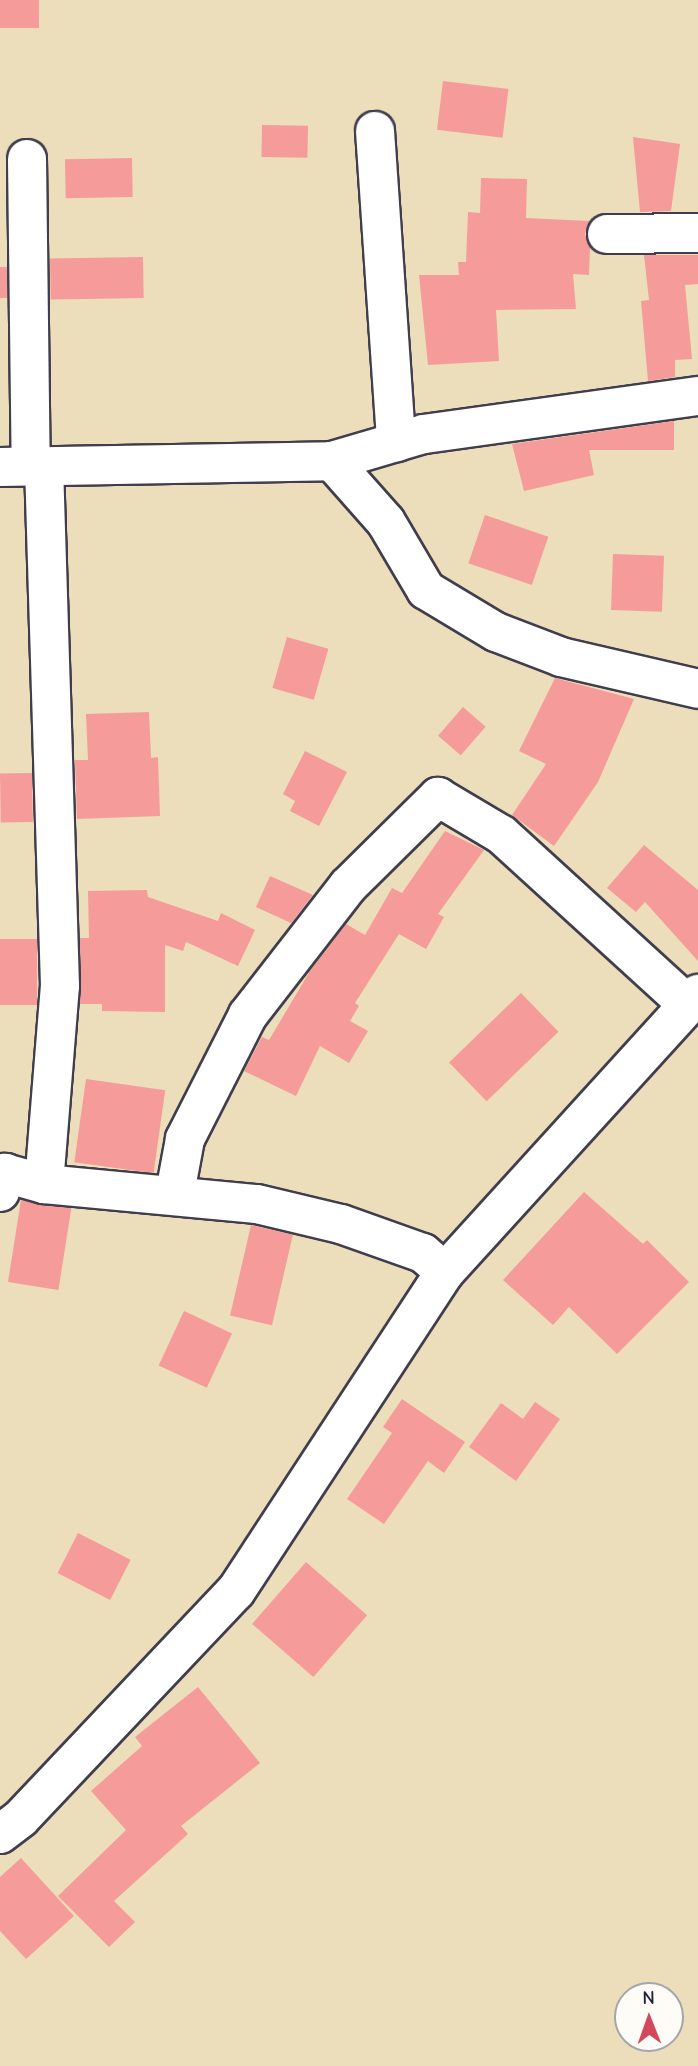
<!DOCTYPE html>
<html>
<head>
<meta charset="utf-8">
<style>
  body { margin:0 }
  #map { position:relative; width:698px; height:2066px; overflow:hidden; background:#ecdeba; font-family:"Comic Neue",sans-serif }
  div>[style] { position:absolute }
  .building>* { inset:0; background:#f59b99; transform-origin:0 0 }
  .roads { filter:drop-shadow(2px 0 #403e4e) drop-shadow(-2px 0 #403e4e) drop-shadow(0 2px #403e4e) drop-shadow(0 -2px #403e4e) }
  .minor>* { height:38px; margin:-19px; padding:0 19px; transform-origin:19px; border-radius:19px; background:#fff }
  span { translate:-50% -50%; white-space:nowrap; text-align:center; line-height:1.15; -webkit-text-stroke:6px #fdfcf7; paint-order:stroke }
  .north { position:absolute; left:614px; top:1982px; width:70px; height:70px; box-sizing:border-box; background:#fdfcf7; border:2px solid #a5a5ac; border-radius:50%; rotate:359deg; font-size:19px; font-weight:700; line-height:28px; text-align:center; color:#22223b }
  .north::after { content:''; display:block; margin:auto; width:24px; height:32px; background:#d1495b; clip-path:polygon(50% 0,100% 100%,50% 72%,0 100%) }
</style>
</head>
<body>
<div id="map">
  <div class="building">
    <div style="left:0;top:0;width:39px;height:28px"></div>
    <div style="left:443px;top:81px;width:66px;height:49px;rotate:7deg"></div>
    <div style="left:262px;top:125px;width:46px;height:32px;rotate:1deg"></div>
    <div style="clip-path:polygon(633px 137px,680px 144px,671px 211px,640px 212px)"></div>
    <div style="left:132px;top:158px;width:39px;height:67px;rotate:89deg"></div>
    <div style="clip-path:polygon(481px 178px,527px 179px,526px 218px,590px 221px,585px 234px,590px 247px,589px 275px,573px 274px,576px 309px,496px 310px,499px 361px,428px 365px,419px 275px,459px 275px,458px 262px,466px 262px,468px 212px,480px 213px)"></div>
    <div style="clip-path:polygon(644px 255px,698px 255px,698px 284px,685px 285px,692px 359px,675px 360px,675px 377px,648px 381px,641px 301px,649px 300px)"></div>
    <div style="left:143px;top:257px;width:41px;height:93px;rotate:89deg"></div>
    <div style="left:0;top:267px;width:7px;height:31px"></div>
    <div style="clip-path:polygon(674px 421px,674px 450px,589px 450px,594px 475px,524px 491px,512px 444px)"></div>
    <div style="left:485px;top:515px;width:67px;height:51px;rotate:19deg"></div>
    <div style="left:613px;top:554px;width:51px;height:56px;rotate:2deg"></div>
    <div style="left:287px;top:637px;width:43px;height:53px;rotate:16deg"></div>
    <div style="clip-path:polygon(555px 678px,634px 699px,598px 782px,554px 846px,512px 815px,546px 764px,519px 751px)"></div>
    <div style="left:463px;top:707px;width:30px;height:38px;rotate:41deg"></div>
    <div style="clip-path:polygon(149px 712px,151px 758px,158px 757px,160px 816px,77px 819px,75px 760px,88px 760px,86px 714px)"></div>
    <div style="clip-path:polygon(305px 751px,347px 772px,319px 826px,290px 811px,295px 801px,283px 794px)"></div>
    <div style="left:32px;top:773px;width:49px;height:32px;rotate:89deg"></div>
    <div style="clip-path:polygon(445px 831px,484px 850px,438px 914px,444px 917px,426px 949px,399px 934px,355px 1003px,359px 1006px,350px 1021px,368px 1031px,349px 1063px,320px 1046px,296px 1096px,244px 1071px,262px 1037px,269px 1040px,310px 971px,346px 924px,365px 935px,392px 888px,402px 893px)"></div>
    <div style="clip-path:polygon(644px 845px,698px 890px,698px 961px,645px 902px,636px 912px,607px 888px)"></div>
    <div style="clip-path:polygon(270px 876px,313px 895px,291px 923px,256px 907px)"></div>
    <div style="clip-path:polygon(147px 890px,148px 897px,218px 921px,221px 913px,255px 930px,238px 966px,186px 942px,183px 951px,165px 945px,165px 1012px,102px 1011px,102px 1004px,80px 1004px,80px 938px,89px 938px,88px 891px)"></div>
    <div style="left:37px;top:939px;width:66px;height:37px;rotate:90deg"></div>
    <div style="left:521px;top:993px;width:54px;height:100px;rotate:46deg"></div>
    <div style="left:86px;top:1079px;width:80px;height:84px;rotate:8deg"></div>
    <div style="clip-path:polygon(584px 1192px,643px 1244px,647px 1240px,689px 1282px,617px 1354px,569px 1307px,553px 1325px,503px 1280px)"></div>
    <div style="left:21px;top:1200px;width:51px;height:83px;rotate:9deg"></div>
    <div style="left:251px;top:1225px;width:43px;height:93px;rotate:13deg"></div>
    <div style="left:184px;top:1311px;width:53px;height:60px;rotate:25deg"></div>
    <div style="clip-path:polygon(402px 1399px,465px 1442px,444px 1473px,428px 1461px,384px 1524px,347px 1499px,392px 1433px,383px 1427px)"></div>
    <div style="clip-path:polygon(535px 1402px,560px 1419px,516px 1481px,469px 1447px,501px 1403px,523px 1419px)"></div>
    <div style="left:78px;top:1533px;width:59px;height:45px;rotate:27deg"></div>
    <div style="left:306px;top:1562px;width:81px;height:82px;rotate:41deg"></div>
    <div style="clip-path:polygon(198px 1687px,260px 1763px,181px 1826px,188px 1834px,114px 1901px,135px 1922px,109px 1947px,58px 1896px,126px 1830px,91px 1791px,142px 1746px,135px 1737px)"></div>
    <div style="clip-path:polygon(21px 1858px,74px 1916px,26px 1959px,0 1931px,0 1877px)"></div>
  </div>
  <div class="roads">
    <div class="minor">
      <div style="left:375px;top:131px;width:312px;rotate:86.1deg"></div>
      <div style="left:27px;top:159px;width:307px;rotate:89.3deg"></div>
      <div style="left:607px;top:234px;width:91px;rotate:-0.6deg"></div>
      <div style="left:332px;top:461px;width:81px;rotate:48.5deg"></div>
      <div style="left:386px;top:522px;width:79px;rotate:59.5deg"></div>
      <div style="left:426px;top:590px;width:82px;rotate:31deg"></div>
      <div style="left:496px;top:632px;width:70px;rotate:21deg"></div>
      <div style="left:561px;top:657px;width:141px;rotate:13.1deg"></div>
      <div style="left:0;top:467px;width:332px;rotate:-1deg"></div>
      <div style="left:332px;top:461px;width:96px;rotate:-16.4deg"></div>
      <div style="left:424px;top:434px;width:277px;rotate:-7.9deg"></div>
      <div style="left:44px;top:1184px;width:199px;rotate:-85.4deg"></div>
      <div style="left:60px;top:986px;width:520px;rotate:-91.76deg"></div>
      <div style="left:0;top:1192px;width:20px;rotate:-75deg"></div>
      <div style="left:5px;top:1173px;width:41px;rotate:15.8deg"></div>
      <div style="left:44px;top:1184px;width:214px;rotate:5.4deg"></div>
      <div style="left:257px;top:1204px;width:86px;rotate:13.4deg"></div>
      <div style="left:341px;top:1224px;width:87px;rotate:19.5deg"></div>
      <div style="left:423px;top:1253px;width:29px;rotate:41deg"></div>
      <div style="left:175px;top:1193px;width:55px;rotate:-79.5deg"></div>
      <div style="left:185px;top:1139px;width:139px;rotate:-63.1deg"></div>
      <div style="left:248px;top:1015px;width:163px;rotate:-52.2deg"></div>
      <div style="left:348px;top:886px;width:127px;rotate:-44.7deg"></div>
      <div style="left:438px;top:797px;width:74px;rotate:30.7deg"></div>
      <div style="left:502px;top:835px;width:251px;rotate:42.4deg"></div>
      <div style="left:0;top:1834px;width:26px;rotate:-37deg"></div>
      <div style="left:21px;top:1818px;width:313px;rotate:-46.6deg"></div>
      <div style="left:236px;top:1591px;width:381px;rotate:-56.8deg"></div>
      <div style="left:445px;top:1272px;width:376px;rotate:-47.7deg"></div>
    </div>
  </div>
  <div class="north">N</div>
</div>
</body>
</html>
